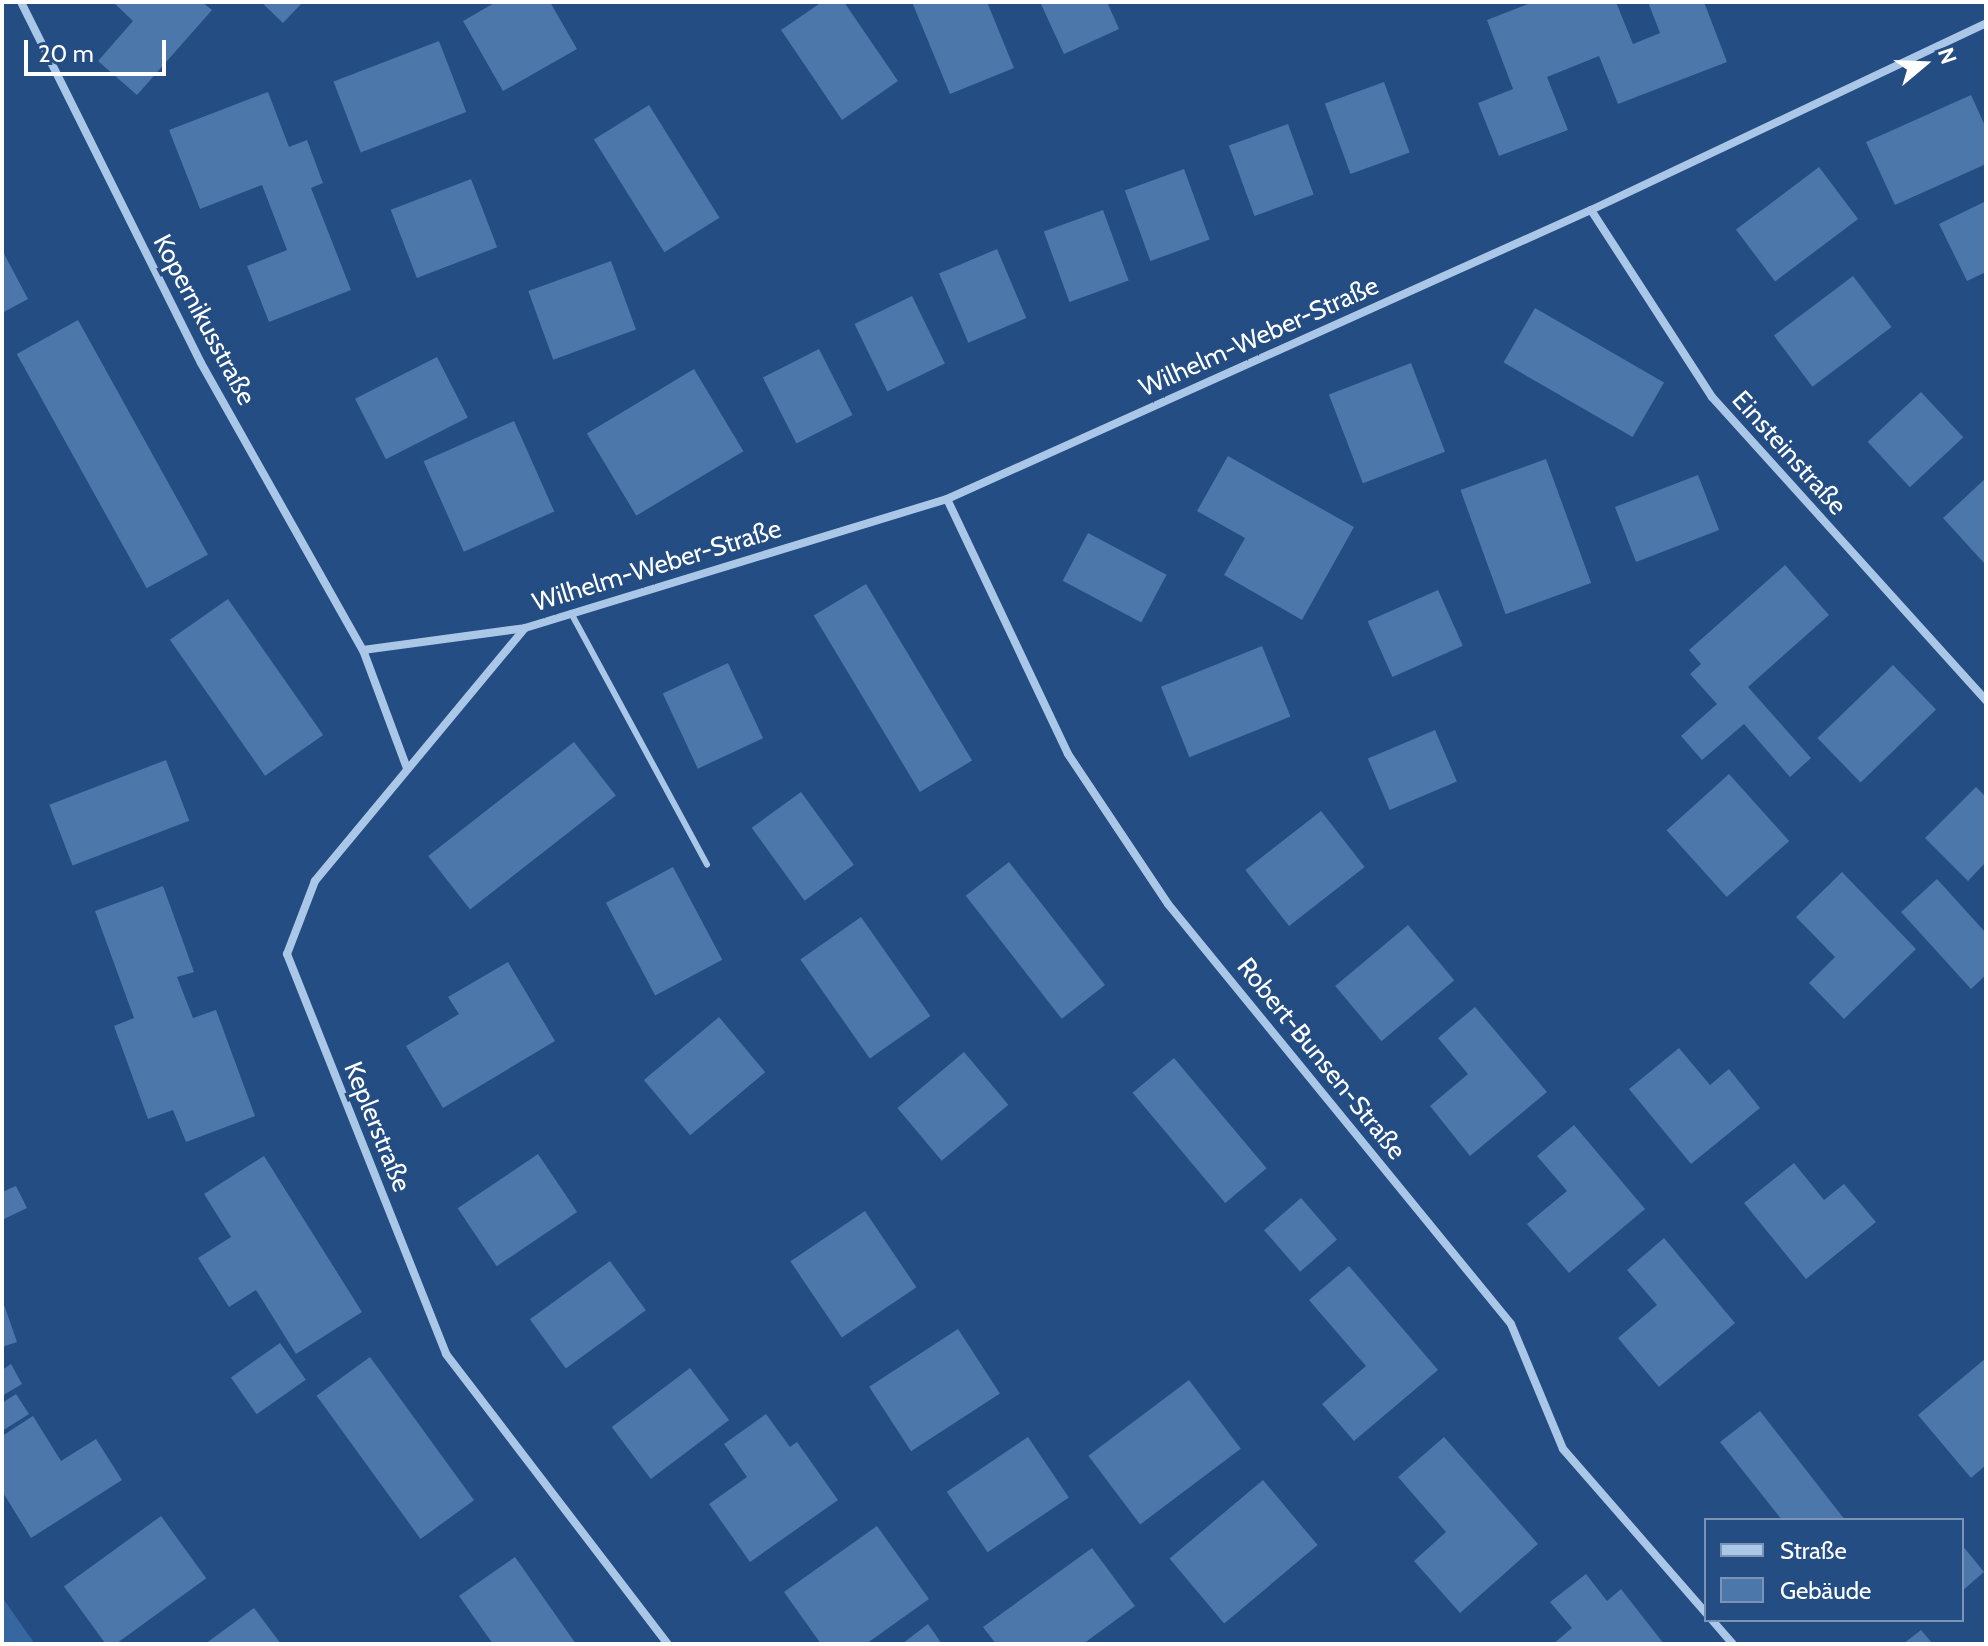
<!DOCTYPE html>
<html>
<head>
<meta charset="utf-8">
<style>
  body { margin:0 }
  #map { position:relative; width:1988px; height:1646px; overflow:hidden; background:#234d83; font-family:Cabin,sans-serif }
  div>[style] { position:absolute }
  .green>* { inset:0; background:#3767a0 }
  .building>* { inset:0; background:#4b77ab; transform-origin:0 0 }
  .service>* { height:6px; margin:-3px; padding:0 3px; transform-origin:3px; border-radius:3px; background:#abc7e8 }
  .minor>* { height:8px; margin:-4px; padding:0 4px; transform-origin:4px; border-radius:4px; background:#abc7e8 }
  span { translate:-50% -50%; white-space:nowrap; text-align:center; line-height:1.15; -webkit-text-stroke:7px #234d83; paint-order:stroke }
  .street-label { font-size:26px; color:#fff }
  .frame { position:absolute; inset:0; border:4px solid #fff; pointer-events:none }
  .legend { position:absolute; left:1704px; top:1518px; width:260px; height:104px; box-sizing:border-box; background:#234d83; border:2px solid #7b94b5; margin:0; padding:10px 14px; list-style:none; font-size:24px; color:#fff }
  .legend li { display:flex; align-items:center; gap:16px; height:40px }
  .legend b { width:40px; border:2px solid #7b94b5 }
  .north { position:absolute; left:1884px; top:24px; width:80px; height:80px; -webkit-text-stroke:6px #234d83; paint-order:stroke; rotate:71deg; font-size:22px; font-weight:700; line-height:32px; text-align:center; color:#fff }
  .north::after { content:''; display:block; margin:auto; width:28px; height:36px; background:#fff; clip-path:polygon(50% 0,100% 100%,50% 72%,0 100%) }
  .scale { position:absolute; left:24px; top:40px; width:142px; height:36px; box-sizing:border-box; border:4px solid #fff; border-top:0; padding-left:10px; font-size:24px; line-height:28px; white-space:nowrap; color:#fff; -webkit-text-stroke:6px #234d83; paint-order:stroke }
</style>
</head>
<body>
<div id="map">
  <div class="green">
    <div style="clip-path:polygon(2px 1597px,35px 1644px,2px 1644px)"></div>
  </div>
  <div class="building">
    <div style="clip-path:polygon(113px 2px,202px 2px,212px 10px,137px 95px,98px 61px,133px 21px)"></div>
    <div style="clip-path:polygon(261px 2px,303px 2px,283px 23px)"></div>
    <div style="clip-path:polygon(496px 2px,550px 2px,577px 49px,503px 91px,463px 21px)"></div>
    <div style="clip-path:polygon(822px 2px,844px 2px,898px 81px,842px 120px,781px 30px)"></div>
    <div style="clip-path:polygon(912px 2px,987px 2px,1014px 68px,950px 94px)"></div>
    <div style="clip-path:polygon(1040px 2px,1107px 2px,1119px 29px,1064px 54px)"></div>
    <div style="clip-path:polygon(1533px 2px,1616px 2px,1633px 44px,1660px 33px,1648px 2px,1704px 2px,1727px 62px,1618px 104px,1599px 56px,1547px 77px,1568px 130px,1499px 156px,1478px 103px,1513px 89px,1487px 20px)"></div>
    <div style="left:439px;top:41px;width:76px;height:113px;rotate:69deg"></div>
    <div style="left:1384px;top:82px;width:75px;height:63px;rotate:70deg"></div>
    <div style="clip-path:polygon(268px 92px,289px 147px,307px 140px,323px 183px,311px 188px,351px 290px,269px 322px,247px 266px,287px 250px,262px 185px,200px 209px,169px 130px)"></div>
    <div style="clip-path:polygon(1971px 95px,1986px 128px,1986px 164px,1895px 205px,1866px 142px)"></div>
    <div style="left:649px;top:105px;width:133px;height:65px;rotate:58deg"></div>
    <div style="left:1288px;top:124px;width:75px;height:63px;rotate:70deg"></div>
    <div style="left:1819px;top:167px;width:65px;height:104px;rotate:53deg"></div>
    <div style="left:1184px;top:169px;width:75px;height:63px;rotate:70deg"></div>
    <div style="left:471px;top:179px;width:73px;height:86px;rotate:69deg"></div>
    <div style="clip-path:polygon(1986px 201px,1986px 272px,1967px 281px,1939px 224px)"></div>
    <div style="left:1103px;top:210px;width:75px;height:63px;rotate:70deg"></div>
    <div style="left:997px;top:249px;width:75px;height:63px;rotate:67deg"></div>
    <div style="clip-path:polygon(2px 250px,28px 299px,2px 313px)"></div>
    <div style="left:611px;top:261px;width:73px;height:88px;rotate:70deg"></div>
    <div style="left:1853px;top:276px;width:64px;height:99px;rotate:53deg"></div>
    <div style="left:912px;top:296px;width:75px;height:64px;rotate:64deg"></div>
    <div style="left:1535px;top:308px;width:149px;height:63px;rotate:30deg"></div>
    <div style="left:78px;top:320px;width:268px;height:70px;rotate:61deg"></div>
    <div style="left:819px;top:349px;width:74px;height:63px;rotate:63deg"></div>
    <div style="left:437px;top:357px;width:68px;height:92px;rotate:63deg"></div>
    <div style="left:1411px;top:363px;width:95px;height:88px;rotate:69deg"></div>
    <div style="left:694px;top:369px;width:96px;height:125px;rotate:59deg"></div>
    <div style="left:1921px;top:392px;width:62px;height:73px;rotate:47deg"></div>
    <div style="left:514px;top:421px;width:99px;height:99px;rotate:66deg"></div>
    <div style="clip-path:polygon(1228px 456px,1354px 527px,1302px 620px,1224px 575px,1245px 538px,1197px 511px)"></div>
    <div style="left:1546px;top:459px;width:132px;height:91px;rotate:70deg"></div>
    <div style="left:1698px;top:475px;width:59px;height:89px;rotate:69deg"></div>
    <div style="clip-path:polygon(1986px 478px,1986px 561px,1984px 563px,1943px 518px)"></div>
    <div style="left:1088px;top:533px;width:89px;height:54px;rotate:28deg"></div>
    <div style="clip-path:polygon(1785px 565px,1829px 615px,1748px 687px,1811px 758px,1790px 777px,1744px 724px,1702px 760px,1681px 736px,1717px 704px,1690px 674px,1701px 664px,1689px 650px)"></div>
    <div style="left:866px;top:584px;width:206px;height:61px;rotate:59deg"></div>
    <div style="left:1438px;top:590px;width:61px;height:77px;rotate:66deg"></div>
    <div style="left:228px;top:599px;width:166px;height:71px;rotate:55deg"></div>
    <div style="left:1262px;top:646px;width:76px;height:109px;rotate:68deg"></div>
    <div style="left:728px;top:663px;width:83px;height:72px;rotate:65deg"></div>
    <div style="left:1893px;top:665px;width:62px;height:105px;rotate:46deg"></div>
    <div style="left:1435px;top:730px;width:56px;height:73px;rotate:67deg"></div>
    <div style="left:574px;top:742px;width:68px;height:185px;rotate:52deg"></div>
    <div style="left:166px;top:760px;width:65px;height:125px;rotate:69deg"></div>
    <div style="left:1729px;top:774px;width:90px;height:84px;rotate:48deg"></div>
    <div style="clip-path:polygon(1976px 787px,1986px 797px,1986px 862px,1968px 881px,1925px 838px)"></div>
    <div style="left:801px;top:792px;width:90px;height:61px;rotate:54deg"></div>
    <div style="left:1321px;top:811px;width:71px;height:96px;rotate:52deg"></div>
    <div style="left:1009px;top:862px;width:156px;height:55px;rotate:52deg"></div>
    <div style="left:673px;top:867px;width:105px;height:76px;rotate:62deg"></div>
    <div style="clip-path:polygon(1842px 872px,1916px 949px,1844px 1019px,1809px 983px,1835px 957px,1796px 917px)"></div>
    <div style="clip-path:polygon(1937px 879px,1986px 933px,1986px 975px,1971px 989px,1901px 912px)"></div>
    <div style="clip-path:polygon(163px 886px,194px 972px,177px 977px,193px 1018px,216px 1010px,255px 1116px,186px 1142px,173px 1110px,148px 1119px,114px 1026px,134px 1018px,95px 911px)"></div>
    <div style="left:861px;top:917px;width:121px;height:74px;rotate:55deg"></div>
    <div style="left:1408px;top:925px;width:72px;height:95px;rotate:50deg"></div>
    <div style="clip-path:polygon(508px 962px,555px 1041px,443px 1108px,406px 1046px,459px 1014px,448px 997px)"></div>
    <div style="clip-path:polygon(1475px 1007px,1547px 1092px,1470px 1156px,1430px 1106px,1468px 1074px,1438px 1038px)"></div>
    <div style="left:719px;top:1017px;width:72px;height:98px;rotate:50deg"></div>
    <div style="clip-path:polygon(1679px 1048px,1710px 1085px,1729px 1069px,1760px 1108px,1691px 1164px,1629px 1089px)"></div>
    <div style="left:964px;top:1052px;width:69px;height:87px;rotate:50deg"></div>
    <div style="left:1174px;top:1058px;width:144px;height:54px;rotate:50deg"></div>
    <div style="clip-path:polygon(1574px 1125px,1645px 1209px,1569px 1273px,1527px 1224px,1567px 1191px,1537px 1156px)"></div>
    <div style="left:538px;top:1154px;width:70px;height:97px;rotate:56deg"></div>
    <div style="clip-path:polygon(264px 1156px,362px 1312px,296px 1354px,256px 1290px,229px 1307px,198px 1258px,231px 1237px,204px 1194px)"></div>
    <div style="clip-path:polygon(1794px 1163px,1824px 1200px,1844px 1184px,1876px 1222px,1806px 1279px,1744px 1203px)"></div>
    <div style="clip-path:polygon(16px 1186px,27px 1208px,2px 1220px,2px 1192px)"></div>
    <div style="left:1301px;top:1198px;width:55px;height:49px;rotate:49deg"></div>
    <div style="left:865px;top:1211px;width:92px;height:90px;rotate:56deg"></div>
    <div style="clip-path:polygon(1664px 1238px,1735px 1323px,1659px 1387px,1618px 1338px,1657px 1305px,1627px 1270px)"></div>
    <div style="left:610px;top:1261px;width:61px;height:99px;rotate:54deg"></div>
    <div style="clip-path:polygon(1349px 1266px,1438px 1370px,1354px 1441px,1322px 1404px,1366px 1366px,1309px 1300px)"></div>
    <div style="clip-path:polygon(2px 1299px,17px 1342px,2px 1347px)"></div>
    <div style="left:958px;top:1329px;width:77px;height:106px;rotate:57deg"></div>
    <div style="left:280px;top:1343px;width:45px;height:60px;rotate:55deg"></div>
    <div style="left:370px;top:1357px;width:177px;height:66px;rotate:54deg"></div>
    <div style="clip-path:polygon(1986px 1358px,1986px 1465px,1971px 1478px,1918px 1415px)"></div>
    <div style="clip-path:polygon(11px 1364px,22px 1384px,2px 1396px,2px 1370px)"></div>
    <div style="left:690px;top:1368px;width:65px;height:98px;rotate:53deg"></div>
    <div style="left:1189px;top:1380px;width:86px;height:126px;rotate:53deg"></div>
    <div style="clip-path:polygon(16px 1394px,29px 1414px,2px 1431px,2px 1403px)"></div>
    <div style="clip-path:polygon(1760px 1411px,1845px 1520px,1782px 1520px,1720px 1442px)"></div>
    <div style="clip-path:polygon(766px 1414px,790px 1447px,797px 1442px,838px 1500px,750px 1562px,709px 1504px,747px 1477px,724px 1444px)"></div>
    <div style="clip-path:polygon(33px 1416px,61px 1461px,96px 1439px,122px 1480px,31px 1538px,2px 1491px,2px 1436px)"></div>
    <div style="left:1028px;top:1437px;width:73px;height:98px;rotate:56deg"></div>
    <div style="clip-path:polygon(1444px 1437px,1538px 1544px,1460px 1613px,1414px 1561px,1446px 1532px,1398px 1477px)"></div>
    <div style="left:1263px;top:1480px;width:85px;height:122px;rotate:50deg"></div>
    <div style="left:161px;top:1516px;width:77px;height:120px;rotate:54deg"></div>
    <div style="clip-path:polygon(877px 1526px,929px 1599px,866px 1644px,821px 1644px,784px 1592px)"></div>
    <div style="clip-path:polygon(1962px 1545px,1984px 1572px,1962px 1591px)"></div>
    <div style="clip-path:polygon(1092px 1548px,1135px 1606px,1083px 1644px,996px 1644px,983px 1627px)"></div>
    <div style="clip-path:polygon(515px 1557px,576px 1644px,493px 1644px,459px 1596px)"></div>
    <div style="clip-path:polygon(1586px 1574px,1607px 1601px,1621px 1589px,1664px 1644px,1553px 1644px,1572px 1628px,1550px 1602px)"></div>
    <div style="clip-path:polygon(254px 1608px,281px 1644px,205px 1644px)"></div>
    <div style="clip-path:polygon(928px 1624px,942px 1644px,902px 1644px)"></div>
    <div style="clip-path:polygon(1921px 1630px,1933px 1644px,1903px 1644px)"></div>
  </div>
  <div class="service">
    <div style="left:571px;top:613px;width:286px;rotate:61.6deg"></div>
  </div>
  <div class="minor">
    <div style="left:21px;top:2px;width:403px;rotate:63.5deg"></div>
    <div style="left:201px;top:363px;width:330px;rotate:60.6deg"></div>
    <div style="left:363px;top:650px;width:163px;rotate:-7.7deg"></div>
    <div style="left:525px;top:628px;width:441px;rotate:-17deg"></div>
    <div style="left:947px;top:499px;width:706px;rotate:-24.17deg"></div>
    <div style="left:1591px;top:210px;width:437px;rotate:-25.3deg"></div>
    <div style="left:1591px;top:210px;width:223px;rotate:57.1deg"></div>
    <div style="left:1712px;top:397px;width:409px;rotate:47.9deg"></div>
    <div style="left:947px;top:499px;width:282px;rotate:64.6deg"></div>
    <div style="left:1068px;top:754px;width:180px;rotate:56.3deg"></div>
    <div style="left:1168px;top:904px;width:542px;rotate:50.76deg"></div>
    <div style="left:1511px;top:1324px;width:135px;rotate:67.4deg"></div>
    <div style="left:1563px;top:1449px;width:218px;rotate:48.9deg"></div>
    <div style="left:525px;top:628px;width:329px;rotate:129.7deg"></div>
    <div style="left:315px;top:881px;width:78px;rotate:111deg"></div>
    <div style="left:287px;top:954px;width:430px;rotate:68.3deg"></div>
    <div style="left:446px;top:1354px;width:365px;rotate:52.6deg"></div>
    <div style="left:363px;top:650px;width:126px;rotate:69.6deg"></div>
    <div style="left:1712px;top:1620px;width:32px;rotate:49deg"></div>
  </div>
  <div class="street-label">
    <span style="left:204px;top:320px;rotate:62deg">Kopernikusstraße</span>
    <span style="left:1259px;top:337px;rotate:-24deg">Wilhelm-Weber-Straße</span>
    <span style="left:1789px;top:453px;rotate:48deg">Einsteinstraße</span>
    <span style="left:657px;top:566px;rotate:-17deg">Wilhelm-Weber-Straße</span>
    <span style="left:1321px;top:1059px;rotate:51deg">Robert-Bunsen-Straße</span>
    <span style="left:377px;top:1127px;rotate:68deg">Keplerstraße</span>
  </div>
  <div class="frame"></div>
  <ul class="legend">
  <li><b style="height:10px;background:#abc7e8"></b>Straße</li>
  <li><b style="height:22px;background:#4b77ab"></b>Gebäude</li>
  </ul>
  <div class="north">N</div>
  <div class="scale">20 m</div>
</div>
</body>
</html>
